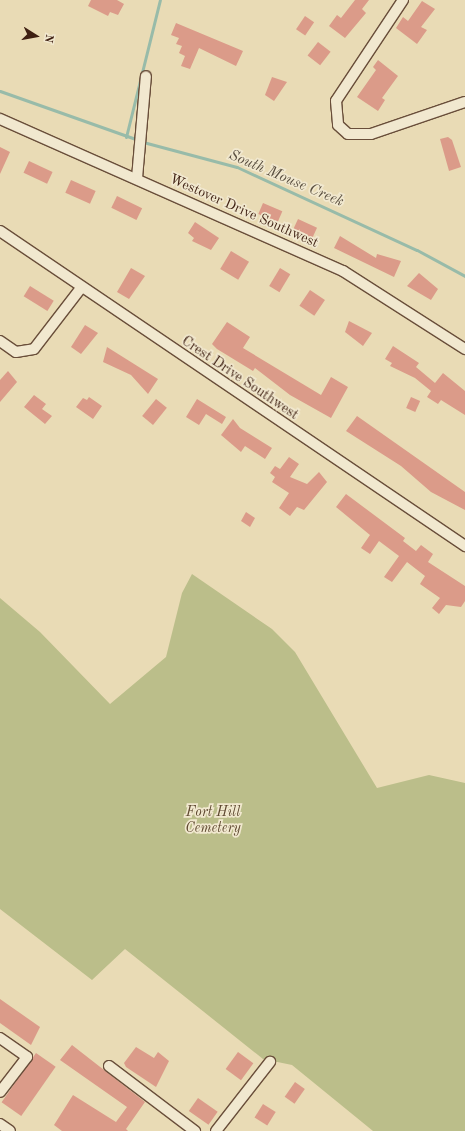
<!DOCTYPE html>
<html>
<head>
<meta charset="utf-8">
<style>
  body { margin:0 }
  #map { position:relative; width:465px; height:1131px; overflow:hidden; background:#e9dbb5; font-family:"Old Standard TT",serif }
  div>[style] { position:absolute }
  .green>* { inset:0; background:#bbbe8a }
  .stream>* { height:3px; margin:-1.5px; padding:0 1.5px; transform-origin:1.5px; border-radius:1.5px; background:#98bba9 }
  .building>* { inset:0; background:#db9b89; transform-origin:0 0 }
  .roads { filter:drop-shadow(1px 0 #694e3a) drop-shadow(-1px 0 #694e3a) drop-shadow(0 1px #694e3a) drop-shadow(0 -1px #694e3a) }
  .minor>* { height:10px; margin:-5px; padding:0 5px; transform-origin:5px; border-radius:5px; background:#f1e8cf }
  span { translate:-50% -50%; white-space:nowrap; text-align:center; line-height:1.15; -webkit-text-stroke:3.5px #f1e8cf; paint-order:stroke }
  .street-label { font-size:14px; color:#3e1f11 }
  .park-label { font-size:14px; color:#5d472f; font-style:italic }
  .water-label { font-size:15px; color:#594e3f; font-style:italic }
  .north { position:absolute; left:16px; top:16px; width:40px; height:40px; -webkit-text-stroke:3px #f1e8cf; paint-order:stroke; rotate:101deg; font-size:11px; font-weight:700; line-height:16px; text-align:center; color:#3e1f11 }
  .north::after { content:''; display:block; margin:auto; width:14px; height:18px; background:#3e1f11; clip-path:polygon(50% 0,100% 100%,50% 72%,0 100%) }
</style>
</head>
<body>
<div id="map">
  <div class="green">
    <div style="clip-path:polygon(192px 574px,272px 629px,295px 652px,377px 788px,429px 775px,465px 783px,465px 1131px,373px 1131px,292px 1065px,263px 1059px,125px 949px,92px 980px,0 909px,0 598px,40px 632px,110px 704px,166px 657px,182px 593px)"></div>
  </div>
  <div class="stream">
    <div style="left:0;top:91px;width:146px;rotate:19.5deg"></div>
    <div style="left:126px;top:137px;width:141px;rotate:-76.1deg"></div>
    <div style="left:143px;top:142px;width:97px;rotate:14.9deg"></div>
    <div style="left:237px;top:167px;width:198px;rotate:24.8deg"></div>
    <div style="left:417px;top:250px;width:55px;rotate:28.4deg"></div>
  </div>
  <div class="building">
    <div style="clip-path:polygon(91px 0,117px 0,124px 4px,118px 15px,110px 12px,108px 16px,88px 6px)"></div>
    <div style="clip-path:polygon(355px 0,369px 0,362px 9px,366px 13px,345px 38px,329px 26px,337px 15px,341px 18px)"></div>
    <div style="clip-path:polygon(422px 1px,435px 9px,421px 27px,427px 30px,417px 44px,396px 28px,403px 17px,408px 21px)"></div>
    <div style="left:305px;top:16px;width:11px;height:16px;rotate:34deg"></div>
    <div style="clip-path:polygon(176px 23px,243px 51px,236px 66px,199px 48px,190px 69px,181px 66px,185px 56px,179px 53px,182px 46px,176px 44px,179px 38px,171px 35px)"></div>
    <div style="left:318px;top:42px;width:16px;height:17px;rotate:38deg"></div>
    <div style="clip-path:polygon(378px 60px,398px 76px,382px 98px,385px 100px,378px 111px,357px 97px,376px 70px,373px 67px)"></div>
    <div style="clip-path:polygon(272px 77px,287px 82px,274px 101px,265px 95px)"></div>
    <div style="clip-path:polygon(448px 137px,452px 140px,461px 167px,449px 171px,440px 139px)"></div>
    <div style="clip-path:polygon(0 147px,10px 152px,0 174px)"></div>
    <div style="left:29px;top:161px;width:26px;height:13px;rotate:25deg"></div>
    <div style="left:71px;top:180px;width:27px;height:14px;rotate:24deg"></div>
    <div style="left:117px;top:196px;width:28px;height:13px;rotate:26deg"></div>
    <div style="left:263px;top:203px;width:21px;height:12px;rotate:23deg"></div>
    <div style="left:298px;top:219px;width:21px;height:12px;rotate:25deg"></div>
    <div style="clip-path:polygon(195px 222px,219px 238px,211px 250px,192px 241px,194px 238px,188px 233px)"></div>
    <div style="clip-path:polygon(340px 236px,376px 258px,377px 254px,401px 261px,394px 277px,334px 248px)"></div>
    <div style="left:231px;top:251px;width:21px;height:21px;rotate:31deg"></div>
    <div style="clip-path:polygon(131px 268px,145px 276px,129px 299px,117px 292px)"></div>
    <div style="left:280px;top:268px;width:12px;height:21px;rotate:31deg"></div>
    <div style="clip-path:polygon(419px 273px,438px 289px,431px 300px,407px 286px)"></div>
    <div style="left:30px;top:286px;width:28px;height:12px;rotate:32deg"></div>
    <div style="left:310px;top:290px;width:18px;height:19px;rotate:34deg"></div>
    <div style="clip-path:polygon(349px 321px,372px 333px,363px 346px,345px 332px)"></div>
    <div style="clip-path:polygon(227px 322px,250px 337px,243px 348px,321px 395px,331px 377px,348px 387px,331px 418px,290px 395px,255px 368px,253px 371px,217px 349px,212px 344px)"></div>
    <div style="clip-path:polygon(85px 325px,98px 333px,81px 354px,71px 347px)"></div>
    <div style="clip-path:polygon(393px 346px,419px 363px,416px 367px,435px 383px,443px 373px,465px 391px,465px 415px,441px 400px,438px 404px,427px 397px,431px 391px,415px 378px,390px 366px,392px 363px,385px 359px)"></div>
    <div style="clip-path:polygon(107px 347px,158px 379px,148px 394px,131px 375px,103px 362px)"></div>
    <div style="clip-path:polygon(8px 371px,17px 382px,0 402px,0 380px)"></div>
    <div style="clip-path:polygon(34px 395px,46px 404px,42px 409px,52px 416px,45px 424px,24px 407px)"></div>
    <div style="clip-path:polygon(89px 397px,102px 406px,93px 419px,76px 407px,83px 398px,87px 400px)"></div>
    <div style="left:411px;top:397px;width:10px;height:12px;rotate:24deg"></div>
    <div style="left:156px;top:399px;width:14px;height:22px;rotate:39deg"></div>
    <div style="clip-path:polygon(197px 399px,226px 417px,222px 424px,206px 414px,199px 425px,186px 417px)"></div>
    <div style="clip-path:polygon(357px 416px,465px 492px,465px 510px,431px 492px,401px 466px,346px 431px)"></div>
    <div style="clip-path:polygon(233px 419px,240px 428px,272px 448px,265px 459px,245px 446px,241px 452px,221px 435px)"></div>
    <div style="clip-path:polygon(289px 457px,299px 464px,290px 477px,307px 484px,319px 472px,327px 482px,304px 510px,297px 507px,290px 516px,279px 508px,289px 493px,272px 482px,275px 477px,270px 473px,275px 466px,280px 469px)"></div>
    <div style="clip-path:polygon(346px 494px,405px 538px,403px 541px,416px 551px,421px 545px,433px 554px,428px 562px,465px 586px,465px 601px,461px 607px,446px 605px,439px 614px,432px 608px,440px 598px,420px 584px,425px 576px,407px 562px,392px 582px,384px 577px,399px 556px,379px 541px,370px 554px,361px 548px,370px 535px,336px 507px)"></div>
    <div style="clip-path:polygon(246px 512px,255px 518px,250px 527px,241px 521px)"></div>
    <div style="clip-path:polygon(0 999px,40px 1027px,31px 1045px,0 1023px)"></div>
    <div style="clip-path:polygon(72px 1045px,145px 1102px,126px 1129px,128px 1131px,62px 1131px,54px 1125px,73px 1095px,116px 1122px,127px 1107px,60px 1060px)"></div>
    <div style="clip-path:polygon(136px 1047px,154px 1058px,158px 1052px,169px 1061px,156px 1087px,126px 1067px,124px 1063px)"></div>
    <div style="left:238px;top:1052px;width:19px;height:21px;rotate:36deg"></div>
    <div style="left:36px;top:1053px;width:24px;height:60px;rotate:35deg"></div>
    <div style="left:295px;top:1082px;width:12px;height:18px;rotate:35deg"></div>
    <div style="left:198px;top:1098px;width:24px;height:16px;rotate:35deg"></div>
    <div style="left:263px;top:1104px;width:15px;height:16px;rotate:32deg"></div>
  </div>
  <div class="roads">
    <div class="minor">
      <div style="left:403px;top:0;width:121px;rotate:123.6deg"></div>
      <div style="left:336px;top:101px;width:24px;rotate:85deg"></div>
      <div style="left:338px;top:125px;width:13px;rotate:42deg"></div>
      <div style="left:348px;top:134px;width:23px"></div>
      <div style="left:371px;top:134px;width:99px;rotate:-18.8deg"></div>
      <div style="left:0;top:119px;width:375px;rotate:23.9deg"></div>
      <div style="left:343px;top:271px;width:145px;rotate:32.6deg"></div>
      <div style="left:137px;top:178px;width:102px;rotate:-85deg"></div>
      <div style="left:0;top:231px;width:562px;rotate:34.11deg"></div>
      <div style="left:0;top:341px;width:19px;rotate:35deg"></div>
      <div style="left:16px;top:352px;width:18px;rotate:-9deg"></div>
      <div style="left:34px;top:349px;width:77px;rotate:-52.4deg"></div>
      <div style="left:0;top:1038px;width:33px;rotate:35deg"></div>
      <div style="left:27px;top:1057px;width:44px;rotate:127.6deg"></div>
      <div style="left:109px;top:1066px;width:108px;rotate:37.1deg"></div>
      <div style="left:0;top:1124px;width:12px;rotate:35deg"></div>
      <div style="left:216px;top:1131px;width:88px;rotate:-52deg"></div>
    </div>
  </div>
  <div class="street-label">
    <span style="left:244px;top:211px;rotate:24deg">Westover Drive Southwest</span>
    <span style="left:240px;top:378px;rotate:34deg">Crest Drive Southwest</span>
  </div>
  <div class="park-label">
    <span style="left:213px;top:820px">Fort Hill<br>Cemetery</span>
  </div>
  <div class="water-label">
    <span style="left:286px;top:179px;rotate:23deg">South Mouse Creek</span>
  </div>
  <div class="north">N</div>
</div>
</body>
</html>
